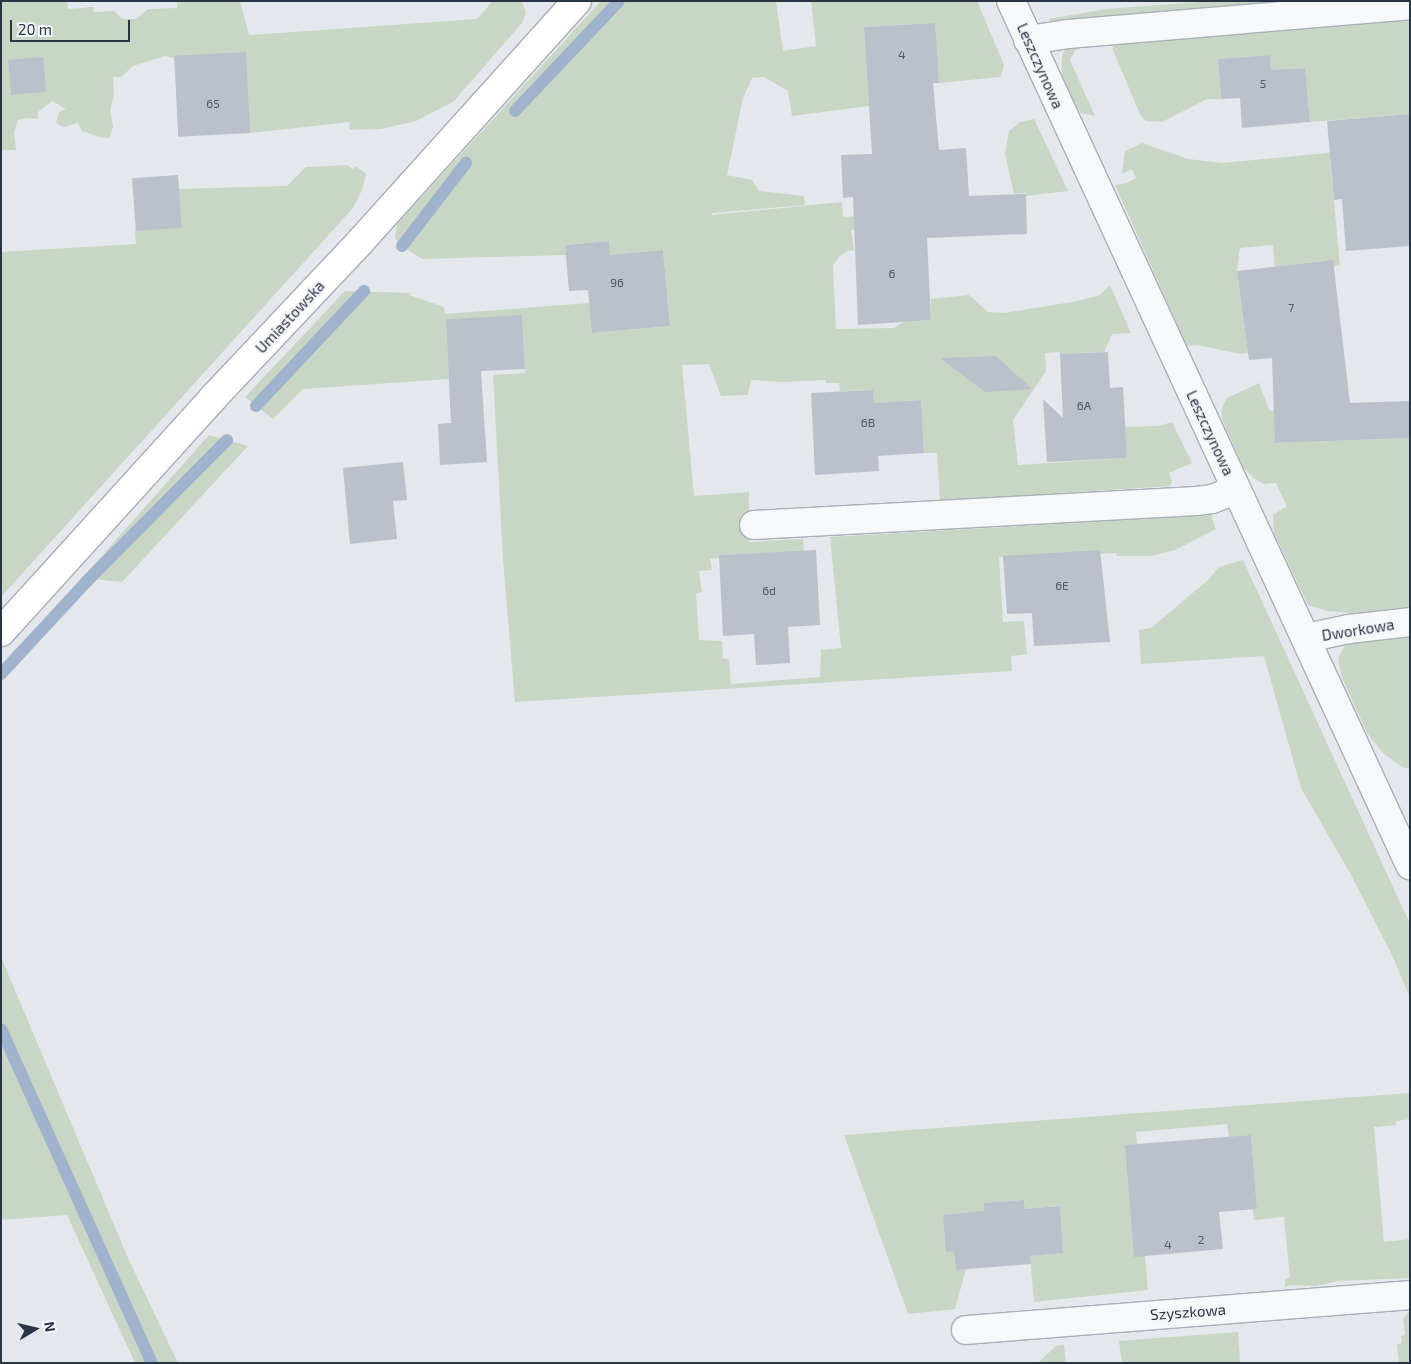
<!DOCTYPE html>
<html>
<head>
<meta charset="utf-8">
<style>
  body { margin:0 }
  #map { position:relative; width:1411px; height:1364px; overflow:hidden; background:#e4e7ec; font-family:"Exo 2",sans-serif }
  div>[style] { position:absolute }
  .green>* { inset:0; background:#c9d6c5 }
  .stream>* { height:12px; margin:-6px; padding:0 6px; transform-origin:6px; border-radius:6px; background:#9fb4cc }
  .building>* { inset:0; background:#bbc0ca; transform-origin:0 0 }
  .roads { filter:drop-shadow(1px 0 #a9aeb7) drop-shadow(-1px 0 #a9aeb7) drop-shadow(0 1px #a9aeb7) drop-shadow(0 -1px #a9aeb7) }
  .minor>* { height:28px; margin:-14px; padding:0 14px; transform-origin:14px; border-radius:14px; background:#f7f8fa }
  .major>* { height:28px; margin:-14px; padding:0 14px; transform-origin:14px; border-radius:14px; background:#fff }
  span { translate:-50% -50%; white-space:nowrap; text-align:center; line-height:1.15; -webkit-text-stroke:5px #f4f6f9; paint-order:stroke }
  .number-label { font-size:12px; color:#4f5766 }
  .number-label span { -webkit-text-stroke-width:0 }
  .street-label { font-size:15px; color:#2b3445 }
  .frame { position:absolute; inset:0; border:2px solid #2b3445; pointer-events:none }
  .north { position:absolute; left:10px; top:1304px; width:50px; height:50px; -webkit-text-stroke:4px #f4f6f9; paint-order:stroke; rotate:81deg; font-size:14px; font-weight:700; line-height:20px; text-align:center; color:#2b3445 }
  .north::after { content:''; display:block; margin:auto; width:18px; height:22px; background:#2b3445; clip-path:polygon(50% 0,100% 100%,50% 72%,0 100%) }
  .scale { position:absolute; left:10px; top:20px; width:120px; height:22px; box-sizing:border-box; border:2px solid #2b3445; border-top:0; padding-left:6px; font-size:15px; line-height:18px; white-space:nowrap; color:#2b3445; -webkit-text-stroke:4px #f4f6f9; paint-order:stroke }
</style>
</head>
<body>
<div id="map">
  <div class="green">
    <div style="clip-path:polygon(1px 1px,67px 1px,68px 9px,93px 7px,94px 12px,114px 11px,122px 19px,136px 19px,148px 9px,177px 8px,177px 1px,240px 1px,249px 35px,477px 19px,493px 1px,522px 1px,526px 13px,522px 23px,454px 101px,416px 121px,381px 129px,349px 130px,350px 122px,250px 133px,247px 74px,165px 56px,133px 66px,121px 77px,113px 77px,114px 96px,110px 110px,113px 127px,109px 138px,103px 138px,82px 131px,78px 123px,63px 127px,56px 123px,59px 112px,66px 109px,52px 101px,38px 112px,38px 119px,28px 118px,18px 120px,14px 132px,16px 150px,1px 150px)"></div>
    <div style="clip-path:polygon(601px 1px,776px 1px,783px 51px,816px 46px,811px 1px,977px 1px,1004px 65px,1001px 77px,939px 83px,934px 23px,864px 27px,869px 106px,792px 116px,788px 91px,764px 77px,752px 78px,743px 98px,727px 175px,752px 180px,759px 191px,804px 196px,805px 205px,712px 213px,712px 215px,842px 202px,843px 217px,884px 215px,863px 229px,851px 230px,854px 250px,848px 251px,840px 256px,833px 265px,836px 329px,894px 328px,903px 322px,931px 320px,931px 299px,969px 295px,988px 312px,1004px 313px,1078px 301px,1100px 295px,1110px 285px,1131px 333px,1112px 334px,1104px 352px,1060px 354px,1059px 352px,1045px 353px,1046px 371px,1013px 420px,1018px 465px,1127px 458px,1125px 427px,1159px 426px,1172px 422px,1192px 463px,1169px 473px,1172px 482px,1170px 486px,940px 501px,937px 453px,924px 453px,921px 400px,874px 403px,873px 390px,840px 391px,839px 383px,826px 383px,825px 380px,784px 382px,751px 380px,748px 395px,721px 396px,709px 364px,682px 365px,694px 496px,749px 492px,749px 542px,803px 539px,804px 551px,719px 555px,719px 558px,710px 559px,712px 570px,699px 571px,702px 592px,696px 593px,699px 640px,722px 641px,723px 658px,729px 660px,731px 684px,820px 677px,821px 650px,841px 648px,830px 537px,1211px 515px,1216px 529px,1175px 550px,1151px 556px,1117px 556px,1116px 553px,1030px 559px,999px 557px,1003px 622px,1024px 621px,1027px 654px,1011px 656px,1012px 671px,515px 702px,503px 559px,493px 375px,525px 373px,522px 316px,446px 319px,449px 379px,303px 389px,273px 419px,245px 397px,345px 291px,412px 293px,409px 295px,444px 307px,445px 314px,589px 303px,593px 333px,670px 326px,663px 250px,610px 255px,608px 241px,565px 245px,566px 255px,422px 259px,402px 246px,395px 238px,397px 224px)"></div>
    <div style="clip-path:polygon(1211px 1px,1357px 1px,1053px 24px,1049px 19px,1106px 9px)"></div>
    <div style="clip-path:polygon(1410px 20px,1410px 114px,1310px 122px,1305px 68px,1271px 70px,1269px 55px,1218px 59px,1221px 99px,1207px 99px,1162px 122px,1146px 121px,1140px 114px,1112px 48px,1120px 42px)"></div>
    <div style="clip-path:polygon(1077px 46px,1070px 60px,1095px 116px,1081px 113px,1070px 96px,1062px 75px,1062px 57px,1065px 48px)"></div>
    <div style="clip-path:polygon(1034px 119px,1068px 191px,1026px 196px,1025px 193px,1014px 194px,1005px 154px,1009px 131px,1020px 122px)"></div>
    <div style="clip-path:polygon(1142px 143px,1188px 159px,1222px 163px,1358px 150px,1330px 160px,1340px 265px,1322px 268px,1322px 261px,1275px 267px,1273px 245px,1240px 248px,1237px 271px,1248px 353px,1241px 354px,1197px 345px,1187px 346px,1115px 185px,1127px 183px,1136px 178px,1132px 169px,1122px 174px,1125px 151px)"></div>
    <div style="clip-path:polygon(347px 165px,353px 169px,356px 166px,366px 174px,362px 190px,353px 208px,1px 597px,1px 252px,136px 244px,135px 231px,179px 189px,287px 186px,306px 167px)"></div>
    <div style="clip-path:polygon(1259px 383px,1269px 410px,1274px 411px,1276px 443px,1410px 438px,1410px 607px,1353px 613px,1327px 611px,1308px 605px,1274px 533px,1273px 515px,1287px 506px,1282px 496px,1276px 483px,1264px 484px,1255px 479px,1243px 467px,1222px 419px,1222px 407px,1227px 398px)"></div>
    <div style="clip-path:polygon(209px 435px,248px 446px,122px 582px,82px 578px)"></div>
    <div style="clip-path:polygon(1243px 560px,1410px 924px,1410px 998px,1392px 955px,1350px 873px,1301px 788px,1264px 656px,1141px 664px,1139px 630px,1151px 628px,1208px 580px,1219px 567px)"></div>
    <div style="clip-path:polygon(1410px 622px,1410px 769px,1402px 767px,1383px 753px,1367px 733px,1342px 678px,1338px 658px,1346px 644px)"></div>
    <div style="clip-path:polygon(1px 957px,128px 1258px,178px 1363px,135px 1363px,67px 1215px,1px 1220px)"></div>
    <div style="clip-path:polygon(1410px 1093px,1410px 1119px,1396px 1121px,1396px 1125px,1374px 1127px,1384px 1242px,1410px 1239px,1410px 1278px,1337px 1281px,1317px 1286px,1290px 1285px,1285px 1287px,1285px 1279px,1290px 1278px,1284px 1217px,1254px 1220px,1253px 1209px,1257px 1209px,1251px 1135px,1229px 1137px,1227px 1124px,1136px 1132px,1137px 1144px,1125px 1145px,1132px 1226px,1145px 1255px,1148px 1290px,1034px 1302px,1030px 1256px,1063px 1253px,1060px 1206px,1025px 1209px,1024px 1200px,984px 1203px,984px 1211px,954px 1251px,956px 1270px,966px 1269px,955px 1309px,908px 1314px,844px 1135px)"></div>
    <div style="clip-path:polygon(1410px 1310px,1410px 1363px,1399px 1363px,1397px 1344px,1402px 1343px,1401px 1336px,1405px 1335px,1403px 1319px)"></div>
    <div style="clip-path:polygon(1238px 1332px,1240px 1363px,1122px 1363px,1119px 1341px)"></div>
    <div style="clip-path:polygon(1064px 1345px,1066px 1363px,1038px 1363px,1056px 1346px)"></div>
  </div>
  <div class="stream">
    <div style="left:515px;top:111px;width:151px;rotate:-46.6deg"></div>
    <div style="left:402px;top:246px;width:105px;rotate:-52.4deg"></div>
    <div style="left:256px;top:406px;width:158px;rotate:-46.8deg"></div>
    <div style="left:1px;top:674px;width:129px;rotate:-47.2deg"></div>
    <div style="left:89px;top:579px;width:196px;rotate:-45.2deg"></div>
    <div style="left:1px;top:1029px;width:367px;rotate:65.7deg"></div>
  </div>
  <div class="building">
    <div style="clip-path:polygon(935px 23px,939px 83px,933px 83px,939px 150px,966px 148px,969px 196px,1026px 194px,1027px 234px,927px 238px,931px 320px,858px 325px,853px 197px,843px 198px,841px 155px,872px 154px,864px 27px)"></div>
    <div style="left:246px;top:52px;width:81px;height:72px;rotate:87deg"></div>
    <div style="clip-path:polygon(1270px 55px,1271px 70px,1305px 68px,1310px 122px,1242px 128px,1240px 98px,1221px 99px,1218px 59px)"></div>
    <div style="left:43px;top:57px;width:35px;height:35px;rotate:85deg"></div>
    <div style="clip-path:polygon(1410px 114px,1410px 246px,1346px 251px,1342px 199px,1334px 200px,1327px 121px)"></div>
    <div style="left:178px;top:175px;width:53px;height:46px;rotate:86deg"></div>
    <div style="clip-path:polygon(609px 241px,610px 255px,663px 250px,670px 326px,592px 333px,588px 290px,569px 291px,565px 245px)"></div>
    <div style="clip-path:polygon(1333px 260px,1350px 403px,1410px 401px,1410px 438px,1275px 443px,1272px 358px,1249px 360px,1237px 271px)"></div>
    <div style="clip-path:polygon(522px 315px,525px 369px,481px 371px,487px 462px,440px 465px,438px 424px,451px 423px,446px 319px)"></div>
    <div style="clip-path:polygon(1108px 352px,1110px 388px,1123px 387px,1127px 458px,1047px 462px,1043px 399px,1063px 418px,1060px 354px)"></div>
    <div style="clip-path:polygon(996px 356px,1032px 389px,985px 392px,940px 358px)"></div>
    <div style="clip-path:polygon(873px 390px,874px 403px,921px 400px,924px 453px,878px 456px,879px 471px,815px 475px,811px 393px)"></div>
    <div style="clip-path:polygon(403px 462px,407px 500px,393px 501px,397px 539px,350px 544px,343px 468px)"></div>
    <div style="clip-path:polygon(816px 550px,820px 625px,788px 627px,790px 663px,756px 665px,754px 634px,723px 636px,719px 555px)"></div>
    <div style="clip-path:polygon(1100px 550px,1110px 642px,1034px 646px,1032px 613px,1007px 614px,1003px 556px)"></div>
    <div style="clip-path:polygon(1251px 1135px,1257px 1209px,1219px 1212px,1223px 1249px,1134px 1257px,1125px 1145px)"></div>
    <div style="clip-path:polygon(1024px 1200px,1025px 1209px,1060px 1206px,1063px 1253px,1030px 1256px,1031px 1264px,956px 1270px,954px 1251px,946px 1252px,943px 1215px,984px 1211px,984px 1203px)"></div>
  </div>
  <div class="roads">
    <div class="minor">
      <div style="left:1011px;top:1px;width:952px;rotate:65.21deg"></div>
      <div style="left:1028px;top:40px;width:40px;rotate:-8.5deg"></div>
      <div style="left:1068px;top:34px;width:343px;rotate:-4.8deg"></div>
      <div style="left:754px;top:525px;width:443px;rotate:-3.1deg"></div>
      <div style="left:1196px;top:501px;width:16px;rotate:-7deg"></div>
      <div style="left:1212px;top:499px;width:26px;rotate:-21deg"></div>
      <div style="left:1306px;top:638px;width:44px;rotate:-11.8deg"></div>
      <div style="left:1349px;top:629px;width:61px;rotate:-6.5deg"></div>
      <div style="left:966px;top:1330px;width:445px;rotate:-4.5deg"></div>
    </div>
    <div class="major">
      <div style="left:1px;top:632px;width:316px;rotate:-47.8deg"></div>
      <div style="left:213px;top:398px;width:214px;rotate:-46.7deg"></div>
      <div style="left:360px;top:242px;width:324px;rotate:-48deg"></div>
    </div>
  </div>
  <div class="number-label">
    <span style="left:902px;top:55px">4</span>
    <span style="left:1263px;top:84px">5</span>
    <span style="left:213px;top:104px">65</span>
    <span style="left:892px;top:274px">6</span>
    <span style="left:617px;top:283px">96</span>
    <span style="left:1291px;top:308px">7</span>
    <span style="left:1084px;top:406px">6A</span>
    <span style="left:868px;top:423px">6B</span>
    <span style="left:1062px;top:586px">6E</span>
    <span style="left:769px;top:591px">6d</span>
    <span style="left:1201px;top:1240px">2</span>
    <span style="left:1168px;top:1245px">4</span>
  </div>
  <div class="street-label">
    <span style="left:1040px;top:66px;rotate:66deg">Leszczynowa</span>
    <span style="left:290px;top:317px;rotate:-47deg">Umiastowska</span>
    <span style="left:1210px;top:433px;rotate:65deg">Leszczynowa</span>
    <span style="left:1358px;top:630px;rotate:-9deg">Dworkowa</span>
    <span style="left:1188px;top:1312px;rotate:-4deg">Szyszkowa</span>
  </div>
  <div class="frame"></div>
  <div class="north">N</div>
  <div class="scale">20 m</div>
</div>
</body>
</html>
